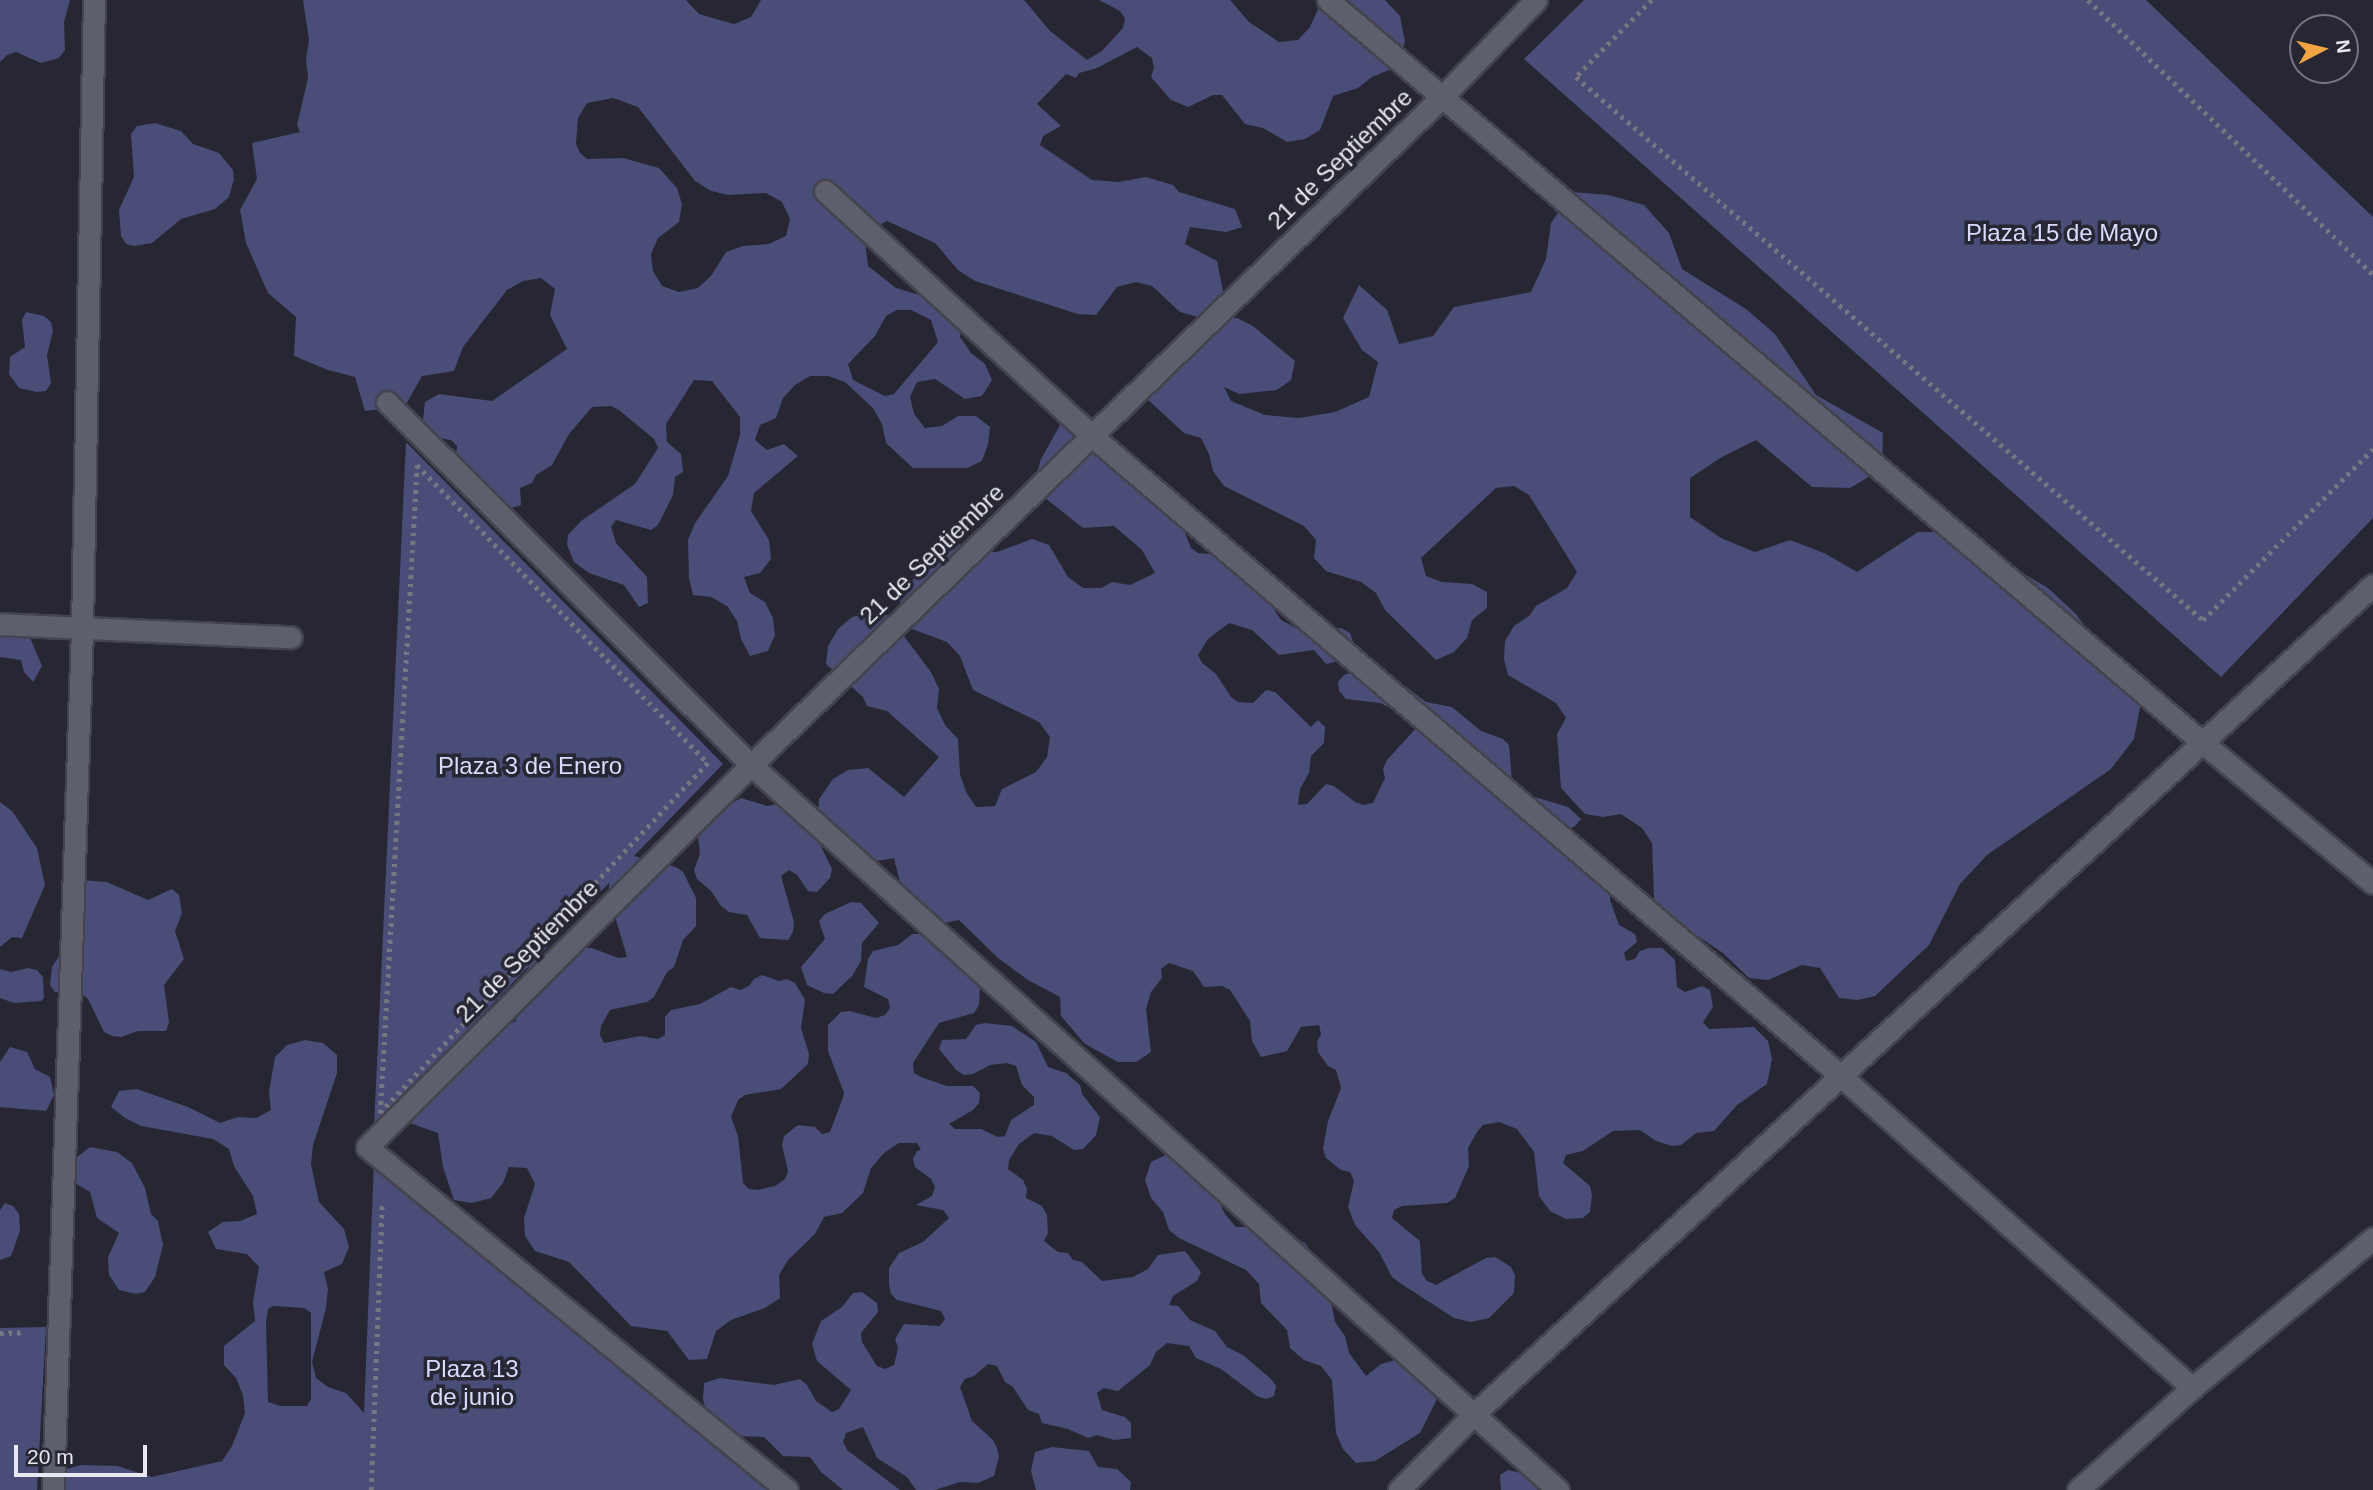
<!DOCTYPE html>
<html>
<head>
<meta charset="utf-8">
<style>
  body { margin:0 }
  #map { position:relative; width:2373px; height:1490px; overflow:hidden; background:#262732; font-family:Arial,sans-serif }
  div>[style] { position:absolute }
  .green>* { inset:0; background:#494d78 }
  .path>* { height:4.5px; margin-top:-2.25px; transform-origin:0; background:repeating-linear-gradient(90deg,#767781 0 3.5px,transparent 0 8.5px) }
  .roads { filter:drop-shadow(2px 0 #43444d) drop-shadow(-2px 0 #43444d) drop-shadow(0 2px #43444d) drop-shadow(0 -2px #43444d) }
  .minor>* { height:21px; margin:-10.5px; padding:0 10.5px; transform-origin:10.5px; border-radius:10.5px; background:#5e5f6c }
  span { translate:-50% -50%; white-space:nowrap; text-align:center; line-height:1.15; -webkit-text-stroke:7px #262732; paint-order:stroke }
  .street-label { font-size:24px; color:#e8e9f0 }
  .park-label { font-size:24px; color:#d7dcfe }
  .north { position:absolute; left:2289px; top:14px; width:70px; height:70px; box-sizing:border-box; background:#262732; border:2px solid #74757e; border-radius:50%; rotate:83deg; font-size:19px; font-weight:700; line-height:28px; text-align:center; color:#e8e9f0 }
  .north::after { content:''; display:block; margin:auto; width:24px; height:32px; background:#f2a541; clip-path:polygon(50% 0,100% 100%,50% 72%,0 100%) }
  .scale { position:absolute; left:14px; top:1445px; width:133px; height:32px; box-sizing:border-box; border:4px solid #e8e9f0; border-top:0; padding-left:9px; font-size:21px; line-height:24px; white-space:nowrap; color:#e8e9f0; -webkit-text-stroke:5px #262732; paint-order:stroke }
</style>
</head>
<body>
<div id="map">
  <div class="green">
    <div style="clip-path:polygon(0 0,70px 0,64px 22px,65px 50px,59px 58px,41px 63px,16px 52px,7px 55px,0 62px)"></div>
    <div style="clip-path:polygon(evenodd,303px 0,686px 0,699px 14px,734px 24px,751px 17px,761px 0,1024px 0,1050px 31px,1087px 60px,1102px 51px,1123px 28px,1125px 19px,1120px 11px,1099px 0,1230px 0,1249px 22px,1279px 42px,1298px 40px,1310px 27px,1322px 0,1385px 0,1400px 16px,1405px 42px,1396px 67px,1372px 77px,1358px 88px,1333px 96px,1320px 130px,1305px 139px,1287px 142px,1263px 128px,1245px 124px,1222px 95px,1213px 95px,1188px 107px,1171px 100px,1151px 77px,1154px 68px,1152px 58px,1137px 47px,1097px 68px,1079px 73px,1076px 78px,1066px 74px,1037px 104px,1061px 126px,1043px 136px,1040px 145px,1092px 180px,1119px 182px,1146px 177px,1173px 185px,1179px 192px,1235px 209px,1242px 227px,1226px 232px,1190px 227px,1185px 244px,1217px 261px,1224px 296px,1215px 312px,1198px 317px,1180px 312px,1152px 286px,1136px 282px,1117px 287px,1096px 315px,1078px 314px,975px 281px,958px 270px,935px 243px,887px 221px,864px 233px,868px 266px,896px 288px,933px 299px,962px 319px,960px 337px,971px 353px,985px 364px,992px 380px,982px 396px,965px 399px,935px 379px,917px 382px,910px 397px,914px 414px,925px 428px,942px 426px,958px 416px,976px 416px,990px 427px,988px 444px,982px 461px,967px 468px,913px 468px,886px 443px,882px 424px,873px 408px,845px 382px,828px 376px,810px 376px,795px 385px,783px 398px,776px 418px,760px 425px,755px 440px,767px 450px,784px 444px,798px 456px,754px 493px,751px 511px,769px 540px,771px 559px,760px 573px,744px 577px,750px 593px,765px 602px,773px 618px,775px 635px,768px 651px,750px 656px,741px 639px,737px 621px,727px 606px,711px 597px,693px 595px,689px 578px,688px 540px,695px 523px,728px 476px,740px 435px,740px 417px,712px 381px,694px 380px,666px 424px,667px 442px,681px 454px,683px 472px,675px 477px,673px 495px,658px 525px,651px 530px,616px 520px,611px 527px,616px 543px,647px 577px,648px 603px,639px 607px,624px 585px,589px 573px,574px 562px,567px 545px,568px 535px,581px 521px,635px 484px,658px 448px,654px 439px,619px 410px,611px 406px,592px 407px,569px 434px,552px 465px,536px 475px,532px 483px,520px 488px,521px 505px,505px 510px,458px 491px,453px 483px,457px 446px,451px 440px,432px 437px,423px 420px,425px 402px,439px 394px,492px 401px,567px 349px,550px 315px,555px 289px,541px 278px,523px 281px,507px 290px,463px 347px,454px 371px,422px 376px,405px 406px,365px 411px,355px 377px,328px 370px,294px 356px,296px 317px,268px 293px,246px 243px,240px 210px,257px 179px,252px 143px,300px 132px,297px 125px,308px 78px,306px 59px,309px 40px,303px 0,613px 98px,638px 107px,695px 181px,711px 191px,728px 195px,766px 193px,782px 202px,790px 219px,786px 236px,769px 244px,743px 246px,726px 252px,711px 276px,698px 288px,679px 292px,662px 286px,653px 271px,651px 254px,658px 238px,679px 222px,682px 204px,677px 188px,659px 168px,623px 158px,587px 159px,580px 153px,576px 144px,578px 118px,587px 103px,613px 98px,303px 0,897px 310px,911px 310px,931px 320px,938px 342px,894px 394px,885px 396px,853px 380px,848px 364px,875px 336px,886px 316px,897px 310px)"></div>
    <div style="clip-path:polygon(1584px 0,2146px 0,2373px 217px,2373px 518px,2221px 677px,1524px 59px)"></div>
    <div style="clip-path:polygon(155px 123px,181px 131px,193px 144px,219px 153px,233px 170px,234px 179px,229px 197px,215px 209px,181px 219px,152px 243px,134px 246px,126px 244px,121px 236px,119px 210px,134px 177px,131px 134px,137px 126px)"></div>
    <div style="clip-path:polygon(1572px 192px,1609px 195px,1644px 205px,1669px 233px,1682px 269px,1746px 309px,1775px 334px,1816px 395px,1883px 433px,1882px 469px,1850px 488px,1812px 487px,1756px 440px,1722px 457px,1690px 478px,1690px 517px,1721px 538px,1755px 552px,1790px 540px,1824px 553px,1857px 572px,1918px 532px,1952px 532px,2048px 588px,2076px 614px,2141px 702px,2134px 739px,2111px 769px,1987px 855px,1960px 884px,1929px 945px,1875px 996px,1858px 1000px,1839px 998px,1820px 968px,1802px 965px,1768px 980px,1749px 978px,1723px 953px,1663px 913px,1654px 898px,1652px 843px,1642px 828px,1621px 814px,1603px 817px,1585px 814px,1561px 788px,1557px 734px,1566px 718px,1556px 703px,1508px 675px,1504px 659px,1505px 641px,1514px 626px,1529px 616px,1536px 606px,1567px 588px,1577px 572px,1529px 495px,1514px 486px,1496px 488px,1421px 558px,1426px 576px,1442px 582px,1472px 584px,1487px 592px,1487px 608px,1472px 620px,1467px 638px,1454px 652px,1436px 660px,1385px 610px,1376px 593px,1361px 582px,1326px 571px,1314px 558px,1316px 540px,1304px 526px,1224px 486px,1213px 471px,1209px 454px,1201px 438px,1184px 433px,1144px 396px,1141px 380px,1147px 363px,1164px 356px,1219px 317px,1237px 318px,1253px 326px,1295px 361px,1291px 380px,1277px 390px,1239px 394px,1224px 387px,1231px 401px,1265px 415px,1299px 418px,1335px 412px,1369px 397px,1378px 362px,1362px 350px,1343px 318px,1359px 285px,1387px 310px,1399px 344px,1433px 336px,1454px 307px,1531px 292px,1546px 259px,1551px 223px)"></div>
    <div style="clip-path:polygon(26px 312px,44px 316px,51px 322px,53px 331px,47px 355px,51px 383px,46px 391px,37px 392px,19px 388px,9px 374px,10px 357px,25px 347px,22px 320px)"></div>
    <div style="clip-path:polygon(1060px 425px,1077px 426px,1152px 503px,1181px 523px,1191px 548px,1198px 553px,1218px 555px,1271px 605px,1281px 620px,1305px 633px,1341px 628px,1350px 633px,1353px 642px,1349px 650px,1335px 662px,1326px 664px,1314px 650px,1279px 655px,1252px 630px,1229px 623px,1208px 639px,1198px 655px,1202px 663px,1216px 674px,1231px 697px,1238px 702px,1253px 703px,1266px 690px,1275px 692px,1311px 727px,1318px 720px,1325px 727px,1324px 743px,1311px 756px,1309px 773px,1300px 789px,1298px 805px,1307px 804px,1326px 784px,1334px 786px,1355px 802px,1364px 805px,1373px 803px,1385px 778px,1383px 769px,1387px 760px,1418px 726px,1404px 714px,1380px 703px,1346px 699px,1339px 691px,1338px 682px,1344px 675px,1353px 672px,1405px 686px,1426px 702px,1452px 707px,1481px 731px,1503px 739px,1509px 745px,1512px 781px,1525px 794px,1568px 807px,1581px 819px,1575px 826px,1559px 834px,1554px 842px,1555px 849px,1582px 855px,1610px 892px,1610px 900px,1619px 925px,1635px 934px,1637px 942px,1624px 953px,1626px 961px,1635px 959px,1640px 951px,1649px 948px,1662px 948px,1675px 960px,1677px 987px,1685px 992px,1702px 986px,1710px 990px,1713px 1007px,1703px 1022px,1709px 1029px,1754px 1027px,1768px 1041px,1772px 1059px,1767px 1084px,1737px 1105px,1714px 1131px,1696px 1133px,1681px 1145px,1672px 1146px,1656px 1141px,1640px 1130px,1613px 1131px,1583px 1151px,1566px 1155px,1563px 1163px,1590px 1186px,1592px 1195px,1590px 1212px,1583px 1218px,1566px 1219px,1550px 1211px,1539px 1196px,1534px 1152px,1517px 1129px,1499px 1122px,1483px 1125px,1477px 1132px,1468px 1148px,1469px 1166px,1455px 1198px,1447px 1203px,1402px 1206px,1394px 1210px,1392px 1218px,1420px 1241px,1422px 1274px,1427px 1281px,1436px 1285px,1486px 1258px,1495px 1257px,1511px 1267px,1515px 1275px,1514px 1293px,1489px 1318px,1471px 1322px,1454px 1318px,1400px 1283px,1392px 1277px,1379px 1252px,1355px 1225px,1348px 1207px,1354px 1181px,1350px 1172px,1341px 1170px,1326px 1158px,1323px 1149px,1328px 1121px,1341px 1088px,1336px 1070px,1328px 1066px,1318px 1052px,1317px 1042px,1321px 1034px,1319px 1025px,1301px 1027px,1287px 1051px,1261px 1057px,1252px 1041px,1250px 1021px,1230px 990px,1222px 986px,1204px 987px,1193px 971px,1169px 963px,1161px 969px,1162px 978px,1151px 992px,1146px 1009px,1151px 1052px,1136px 1062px,1118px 1062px,1085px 1044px,1061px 1016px,1060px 997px,1028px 980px,998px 958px,959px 920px,939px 924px,901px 886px,894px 858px,859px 864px,818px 818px,819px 799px,833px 779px,848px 770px,868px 768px,904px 797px,939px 757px,887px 711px,867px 706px,863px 697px,826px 664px,828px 646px,838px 629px,852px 617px,870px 613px,888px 615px,931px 672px,939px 689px,937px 708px,945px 725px,958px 739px,960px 774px,966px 792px,976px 807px,995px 806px,1002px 789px,1036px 772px,1047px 757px,1050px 737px,1039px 722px,973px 690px,960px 656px,947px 642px,912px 629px,902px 615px,899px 596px,924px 566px,928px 547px,944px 539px,978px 551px,997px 552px,1032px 539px,1049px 545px,1068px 577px,1083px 588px,1101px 588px,1112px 582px,1130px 585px,1155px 573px,1142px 550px,1114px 526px,1083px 528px,1040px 494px,1036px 476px,1041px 459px)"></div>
    <div style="clip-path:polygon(evenodd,406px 442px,723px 764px,634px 856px,676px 867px,683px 872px,696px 898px,696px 926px,683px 940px,674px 967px,667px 972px,654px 997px,647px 1002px,610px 1010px,601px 1026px,600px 1035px,604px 1043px,640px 1036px,658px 1039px,665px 1035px,665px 1017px,671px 1010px,700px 1004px,731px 987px,740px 990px,749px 986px,754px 979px,762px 975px,779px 981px,787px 979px,795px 983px,805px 1000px,801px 1028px,809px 1054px,808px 1064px,781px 1089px,745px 1095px,738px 1100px,731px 1117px,738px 1136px,743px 1183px,749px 1189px,758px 1190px,775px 1186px,785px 1179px,788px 1171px,782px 1145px,784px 1136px,798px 1125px,815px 1127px,822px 1134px,830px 1132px,842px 1100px,844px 1093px,828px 1051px,828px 1025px,841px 1012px,850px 1011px,876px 1018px,885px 1015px,890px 1008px,888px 999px,864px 987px,868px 959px,873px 951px,898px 945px,912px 934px,930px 934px,977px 978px,980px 986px,979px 1005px,974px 1013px,939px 1023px,913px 1063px,914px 1073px,921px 1077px,947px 1086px,973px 1086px,980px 1093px,979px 1103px,973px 1110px,949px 1124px,955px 1129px,981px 1129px,998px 1137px,1005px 1136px,1011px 1120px,1034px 1105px,1034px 1097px,1022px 1085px,1016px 1066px,1007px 1063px,990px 1065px,973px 1074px,964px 1075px,956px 1070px,939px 1049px,942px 1040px,966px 1039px,976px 1025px,985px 1023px,1012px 1026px,1036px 1042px,1048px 1067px,1066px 1073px,1080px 1085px,1082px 1094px,1100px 1117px,1096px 1135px,1083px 1149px,1074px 1150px,1052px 1136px,1034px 1133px,1019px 1144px,1009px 1160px,1008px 1169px,1023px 1180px,1027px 1189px,1026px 1198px,1042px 1206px,1047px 1215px,1048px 1233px,1044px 1241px,1058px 1252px,1068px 1253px,1073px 1260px,1082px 1262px,1102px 1281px,1133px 1277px,1148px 1269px,1158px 1255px,1185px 1251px,1201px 1272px,1197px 1281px,1173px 1296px,1169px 1305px,1178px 1306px,1190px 1320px,1215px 1331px,1227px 1347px,1243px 1355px,1271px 1379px,1276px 1386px,1274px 1396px,1266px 1399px,1257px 1396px,1221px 1369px,1196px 1358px,1189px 1346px,1167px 1343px,1156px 1352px,1150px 1365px,1118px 1391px,1104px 1388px,1097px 1393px,1102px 1410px,1125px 1417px,1131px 1423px,1131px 1438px,1114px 1440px,1097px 1435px,1088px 1438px,1068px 1429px,1042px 1423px,1039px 1414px,1028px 1410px,1013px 1387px,1005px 1382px,997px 1366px,988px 1364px,974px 1376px,965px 1379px,960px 1387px,972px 1421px,993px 1440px,997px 1448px,999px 1457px,994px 1476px,978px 1483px,960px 1482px,935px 1490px,916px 1490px,907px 1477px,877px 1458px,863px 1427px,846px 1433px,843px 1442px,847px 1450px,900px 1490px,843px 1490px,821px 1472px,810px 1457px,783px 1456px,764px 1437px,737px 1436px,709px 1418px,703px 1400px,704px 1383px,720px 1378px,774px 1385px,800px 1379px,807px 1385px,816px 1401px,832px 1412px,839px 1409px,851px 1390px,817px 1361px,812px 1344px,821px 1321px,842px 1307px,853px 1293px,862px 1292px,877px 1303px,878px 1312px,861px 1333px,862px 1342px,877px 1366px,885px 1369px,894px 1365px,898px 1348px,895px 1339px,904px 1324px,940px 1326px,945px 1319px,941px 1311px,897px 1300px,891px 1294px,889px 1285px,889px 1268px,899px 1253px,923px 1242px,949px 1218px,943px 1210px,916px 1205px,932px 1196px,935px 1187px,931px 1179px,915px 1167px,913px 1159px,917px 1151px,921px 1150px,917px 1143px,899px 1143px,884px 1153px,871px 1168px,863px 1193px,842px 1213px,824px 1217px,815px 1234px,788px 1260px,779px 1275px,780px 1298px,765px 1308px,731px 1320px,716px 1331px,707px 1359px,689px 1360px,667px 1331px,631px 1326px,569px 1262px,535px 1251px,525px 1236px,524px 1218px,535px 1184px,527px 1168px,509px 1167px,503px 1183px,491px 1198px,472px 1203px,454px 1200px,443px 1167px,438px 1133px,404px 1121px,374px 1127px,406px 442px,609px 883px,609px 896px,627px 957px,618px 958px,592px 948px,573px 948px,556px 949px,535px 960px,609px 883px,406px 442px,529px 966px,521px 987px,516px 1021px,491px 1032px,459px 1056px,444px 1054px,529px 966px)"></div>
    <div style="clip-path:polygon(24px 633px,31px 640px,42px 666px,33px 682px,24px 672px,21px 660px,0 657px,0 637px)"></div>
    <div style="clip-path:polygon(741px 798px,767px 806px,776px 804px,794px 807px,812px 828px,832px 869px,830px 878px,817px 892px,808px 891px,797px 875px,789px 870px,781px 876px,794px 922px,793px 932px,788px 940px,760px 938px,747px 915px,729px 912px,721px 906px,711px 891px,697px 879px,694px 870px,700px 854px,697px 827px,710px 816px)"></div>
    <div style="clip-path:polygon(0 802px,12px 811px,37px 848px,45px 885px,22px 938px,12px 937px,0 947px)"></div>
    <div style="clip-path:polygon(79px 880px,107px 882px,148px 900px,172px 889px,179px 895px,182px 913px,175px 931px,184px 959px,164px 985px,169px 1022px,166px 1031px,138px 1031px,121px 1037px,112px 1036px,104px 1032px,88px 999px,82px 994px,55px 992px,50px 985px,52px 967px,66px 945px)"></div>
    <div style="clip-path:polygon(851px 902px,861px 903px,879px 923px,862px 943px,861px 961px,852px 976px,833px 994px,824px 993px,807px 985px,801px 967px,825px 939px,819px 921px,825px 914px)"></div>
    <div style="clip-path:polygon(28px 968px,37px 970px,43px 977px,44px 998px,41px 1001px,14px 1003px,0 998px,0 969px,11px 972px)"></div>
    <div style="clip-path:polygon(evenodd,305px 1040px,323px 1043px,337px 1055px,337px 1073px,313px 1145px,311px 1164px,319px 1202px,344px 1229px,349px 1247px,342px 1264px,324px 1272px,328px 1289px,326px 1308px,312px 1362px,316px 1378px,328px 1387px,346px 1393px,364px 1413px,374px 1161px,772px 1490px,61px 1490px,63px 1470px,81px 1465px,117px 1466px,152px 1477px,222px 1461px,232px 1446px,245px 1413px,243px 1395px,236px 1378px,224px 1365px,224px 1346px,255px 1321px,253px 1302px,259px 1267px,247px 1254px,216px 1249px,208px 1232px,223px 1222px,240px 1221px,257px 1214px,253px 1196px,234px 1166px,229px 1149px,213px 1139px,141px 1126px,125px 1118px,111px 1107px,119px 1091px,137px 1089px,188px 1107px,220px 1123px,238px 1117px,256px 1118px,271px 1110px,269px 1092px,275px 1057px,287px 1045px,305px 1040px,273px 1306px,304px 1308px,311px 1313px,311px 1399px,307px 1406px,280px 1406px,268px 1402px,266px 1322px,268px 1309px,273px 1306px)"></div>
    <div style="clip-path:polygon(10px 1047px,27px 1052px,35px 1069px,50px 1077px,54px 1095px,46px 1111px,0 1107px,0 1062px)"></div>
    <div style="clip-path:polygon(90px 1147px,117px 1152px,132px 1163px,145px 1188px,151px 1214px,158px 1221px,163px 1245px,155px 1277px,145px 1292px,136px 1294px,119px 1290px,109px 1275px,108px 1257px,119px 1233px,97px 1218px,90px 1192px,75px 1183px,73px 1174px,72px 1165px,77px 1157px)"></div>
    <div style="clip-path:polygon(1168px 1154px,1185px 1154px,1209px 1182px,1225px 1214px,1236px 1227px,1254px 1227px,1289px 1235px,1305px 1243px,1325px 1271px,1335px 1322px,1345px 1336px,1349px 1353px,1366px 1376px,1381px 1364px,1399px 1359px,1439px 1384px,1436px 1401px,1420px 1433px,1375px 1461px,1356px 1463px,1343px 1449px,1336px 1433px,1332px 1380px,1321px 1366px,1304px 1360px,1290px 1348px,1287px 1330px,1261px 1303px,1259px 1284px,1246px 1270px,1179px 1238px,1169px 1230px,1163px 1212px,1151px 1198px,1145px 1180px,1151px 1162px)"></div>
    <div style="clip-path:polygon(5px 1203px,13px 1206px,19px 1214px,20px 1231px,11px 1256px,0 1260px,0 1210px)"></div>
    <div style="clip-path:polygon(46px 1327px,37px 1490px,0 1490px,0 1328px)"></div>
    <div style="clip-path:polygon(1052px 1447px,1089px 1451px,1098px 1467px,1117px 1469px,1131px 1482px,1130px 1490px,1036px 1490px,1031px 1471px,1035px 1452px)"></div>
    <div style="clip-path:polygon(1508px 1470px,1534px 1476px,1539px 1483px,1537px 1490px,1501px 1490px,1500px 1475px)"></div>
  </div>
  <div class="path">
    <div style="left:1652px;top:0;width:108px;rotate:134.6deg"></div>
    <div style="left:1576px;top:77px;width:829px;rotate:40.89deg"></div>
    <div style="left:2203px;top:620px;width:241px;rotate:-45.2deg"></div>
    <div style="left:2088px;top:0;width:395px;rotate:43.9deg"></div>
    <div style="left:417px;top:465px;width:417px;rotate:45.7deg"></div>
    <div style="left:708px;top:763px;width:480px;rotate:133.1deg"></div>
    <div style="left:380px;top:1113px;width:649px;rotate:-86.73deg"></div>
    <div style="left:0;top:1333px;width:25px;rotate:-2deg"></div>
    <div style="left:371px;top:1490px;width:288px;rotate:-87.8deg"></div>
  </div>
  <div class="roads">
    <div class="minor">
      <div style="left:1328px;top:0;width:1148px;rotate:40.34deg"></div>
      <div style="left:2203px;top:743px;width:220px;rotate:39.5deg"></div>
      <div style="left:825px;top:191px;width:362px;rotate:42.5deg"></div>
      <div style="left:1092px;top:436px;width:985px;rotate:40.51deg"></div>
      <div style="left:1841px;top:1076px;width:470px;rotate:41.6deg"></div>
      <div style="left:387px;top:402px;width:514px;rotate:44.92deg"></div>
      <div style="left:751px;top:765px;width:1085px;rotate:41.94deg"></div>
      <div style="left:0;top:624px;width:291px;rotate:2.6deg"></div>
      <div style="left:53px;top:1490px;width:862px;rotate:-88.07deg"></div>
      <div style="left:82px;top:628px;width:628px;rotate:-88.91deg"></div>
      <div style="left:787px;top:1490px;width:542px;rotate:-140.76deg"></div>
      <div style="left:367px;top:1147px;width:542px;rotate:-44.85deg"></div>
      <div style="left:751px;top:765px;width:961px;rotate:-44.03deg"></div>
      <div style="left:1442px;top:97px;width:135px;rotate:-45.9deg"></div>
      <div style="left:1399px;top:1490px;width:107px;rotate:-45.4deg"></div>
      <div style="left:1474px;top:1414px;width:1223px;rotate:-42.68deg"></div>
      <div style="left:2078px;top:1490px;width:153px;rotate:-41.8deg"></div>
      <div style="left:2192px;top:1388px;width:235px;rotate:-39.6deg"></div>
    </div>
  </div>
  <div class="street-label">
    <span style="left:1340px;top:159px;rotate:-44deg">21 de Septiembre</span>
    <span style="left:932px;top:554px;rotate:-44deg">21 de Septiembre</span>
    <span style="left:527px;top:951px;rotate:-45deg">21 de Septiembre</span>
  </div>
  <div class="park-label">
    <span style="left:2062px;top:233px">Plaza 15 de Mayo</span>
    <span style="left:530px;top:766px">Plaza 3 de Enero</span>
    <span style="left:472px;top:1383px">Plaza 13<br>de junio</span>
  </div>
  <div class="north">N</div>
  <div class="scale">20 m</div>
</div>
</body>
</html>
